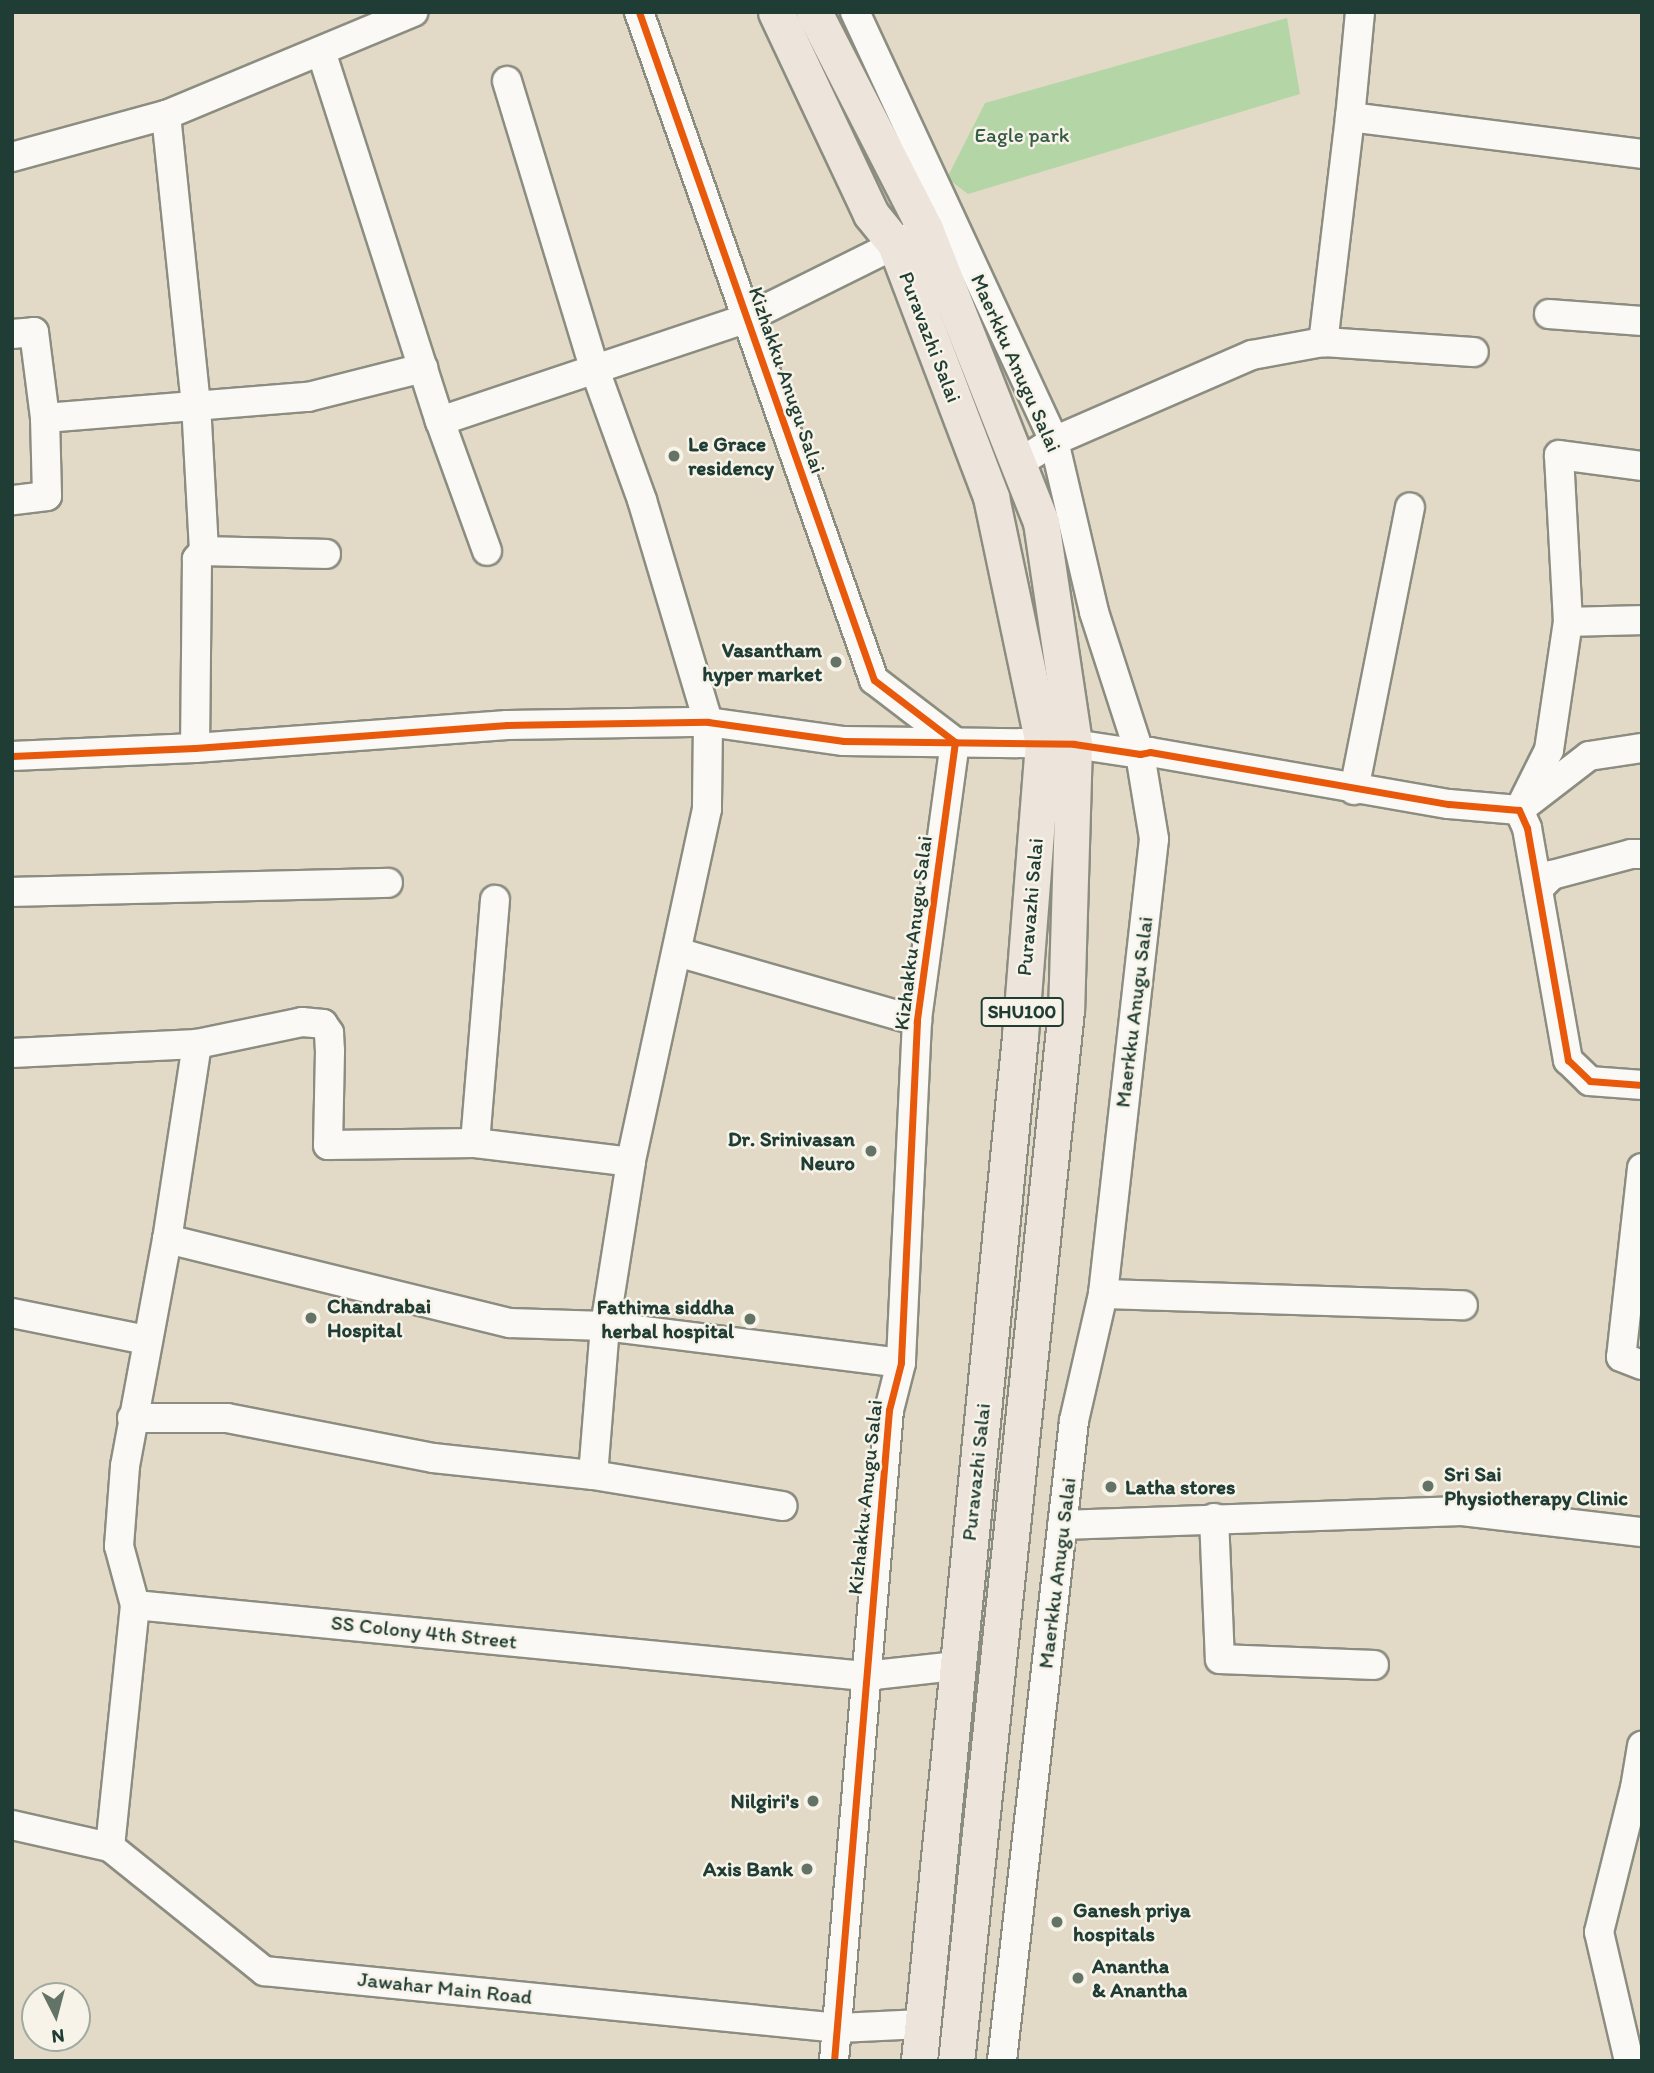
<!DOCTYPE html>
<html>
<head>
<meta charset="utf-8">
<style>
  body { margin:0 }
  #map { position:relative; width:1654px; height:2073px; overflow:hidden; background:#e2dac6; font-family:Itim,sans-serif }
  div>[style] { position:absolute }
  .green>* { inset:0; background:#b4d6a6 }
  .roads { filter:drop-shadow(2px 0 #8c8d81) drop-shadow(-2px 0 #8c8d81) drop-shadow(0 2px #8c8d81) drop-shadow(0 -2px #8c8d81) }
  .minor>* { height:28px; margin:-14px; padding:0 14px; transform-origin:14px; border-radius:14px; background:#fbf9f6 }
  .major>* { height:35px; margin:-17.5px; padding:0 17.5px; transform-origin:17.5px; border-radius:17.5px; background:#ede4db }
  .cycleway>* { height:7px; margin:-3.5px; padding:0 3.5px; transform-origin:3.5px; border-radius:3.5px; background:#e8590c }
  .dots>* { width:19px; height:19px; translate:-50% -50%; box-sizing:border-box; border:4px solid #f7f3e8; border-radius:50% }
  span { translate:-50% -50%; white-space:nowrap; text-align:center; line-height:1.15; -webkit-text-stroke:5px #f7f3e8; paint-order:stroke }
  .shield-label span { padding:2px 5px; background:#f7f3e8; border:2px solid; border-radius:5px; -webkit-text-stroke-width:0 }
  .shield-label { font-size:19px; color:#1f3d34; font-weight:700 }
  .park-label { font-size:21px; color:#355b46 }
  .street-label { font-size:21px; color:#1f3d34 }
  .poi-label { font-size:21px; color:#1f3d34; font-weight:700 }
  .left { translate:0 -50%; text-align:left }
  .right { translate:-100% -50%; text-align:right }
  .frame { position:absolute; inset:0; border:14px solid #1f3d34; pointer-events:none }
  .north { position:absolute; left:21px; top:1982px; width:70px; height:70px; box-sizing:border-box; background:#f7f3e8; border:2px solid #a1aaa0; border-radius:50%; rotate:174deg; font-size:19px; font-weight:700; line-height:28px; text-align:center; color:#1f3d34 }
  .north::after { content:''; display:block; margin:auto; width:24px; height:32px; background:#637467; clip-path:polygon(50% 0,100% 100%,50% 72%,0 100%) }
</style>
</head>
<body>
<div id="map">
  <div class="green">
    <div style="clip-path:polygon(1287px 18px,1300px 94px,968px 194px,947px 178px,985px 103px)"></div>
  </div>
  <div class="roads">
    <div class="minor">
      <div style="left:639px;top:12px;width:708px;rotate:70.62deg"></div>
      <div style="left:874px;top:680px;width:102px;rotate:37.4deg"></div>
      <div style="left:955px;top:742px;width:282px;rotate:97.8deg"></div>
      <div style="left:917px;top:1021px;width:342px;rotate:92.7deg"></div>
      <div style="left:901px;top:1363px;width:49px;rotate:104.3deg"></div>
      <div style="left:889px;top:1410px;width:653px;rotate:94.83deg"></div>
      <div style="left:855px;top:12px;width:473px;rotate:65.1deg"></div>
      <div style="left:1054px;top:441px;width:176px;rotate:76.8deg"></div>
      <div style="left:1094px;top:612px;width:149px;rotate:72.1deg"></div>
      <div style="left:1140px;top:754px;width:86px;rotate:80.6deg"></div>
      <div style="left:1154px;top:839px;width:458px;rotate:96.4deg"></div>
      <div style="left:1103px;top:1294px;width:130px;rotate:102.9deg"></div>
      <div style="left:1074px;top:1421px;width:644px;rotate:96.42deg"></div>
      <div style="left:1360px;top:12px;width:105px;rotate:95.4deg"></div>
      <div style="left:1350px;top:117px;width:294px;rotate:7.2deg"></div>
      <div style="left:321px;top:51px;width:389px;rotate:72.2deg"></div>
      <div style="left:440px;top:421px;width:138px;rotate:70.1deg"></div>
      <div style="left:507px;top:81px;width:302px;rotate:73.1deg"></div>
      <div style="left:595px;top:370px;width:138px;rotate:70.1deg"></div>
      <div style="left:642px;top:500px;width:232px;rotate:73.4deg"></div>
      <div style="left:708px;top:722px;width:87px;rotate:90.7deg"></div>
      <div style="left:707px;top:809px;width:361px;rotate:102.2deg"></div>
      <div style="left:631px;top:1162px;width:166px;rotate:99deg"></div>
      <div style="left:605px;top:1326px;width:149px;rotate:94.6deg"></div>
      <div style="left:166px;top:115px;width:290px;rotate:84.1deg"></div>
      <div style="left:196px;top:403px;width:148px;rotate:86.9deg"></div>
      <div style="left:204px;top:551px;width:11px;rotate:131deg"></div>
      <div style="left:197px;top:559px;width:189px;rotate:90.6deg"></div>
      <div style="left:1350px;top:117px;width:227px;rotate:96.8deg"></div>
      <div style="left:1323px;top:342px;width:151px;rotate:3.8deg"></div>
      <div style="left:12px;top:157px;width:160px;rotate:-15.3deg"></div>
      <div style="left:166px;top:115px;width:268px;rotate:-22.6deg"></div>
      <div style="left:1549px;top:314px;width:93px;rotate:4.3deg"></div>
      <div style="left:12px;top:334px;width:22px;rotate:-5deg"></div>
      <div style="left:34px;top:332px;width:87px;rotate:82.7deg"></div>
      <div style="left:45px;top:418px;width:78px;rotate:88.5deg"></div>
      <div style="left:47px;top:496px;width:35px;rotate:173deg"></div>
      <div style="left:45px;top:418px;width:264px;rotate:-4.6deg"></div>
      <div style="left:308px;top:397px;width:119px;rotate:-14.2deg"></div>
      <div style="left:440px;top:421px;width:324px;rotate:-18.5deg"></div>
      <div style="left:747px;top:318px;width:184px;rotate:-26.4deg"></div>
      <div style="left:1019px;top:463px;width:41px;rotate:-32.2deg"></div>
      <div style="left:1054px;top:441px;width:216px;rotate:-23.5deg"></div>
      <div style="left:1252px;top:355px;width:72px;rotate:-10.4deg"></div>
      <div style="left:204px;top:551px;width:122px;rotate:1.4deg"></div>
      <div style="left:1568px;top:622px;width:74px;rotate:-1.5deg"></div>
      <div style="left:12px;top:756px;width:183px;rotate:-2.5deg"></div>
      <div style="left:195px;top:748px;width:313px;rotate:-4.2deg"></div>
      <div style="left:507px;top:725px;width:201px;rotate:-0.9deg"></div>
      <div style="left:708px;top:722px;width:137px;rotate:8deg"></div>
      <div style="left:844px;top:741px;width:230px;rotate:0.7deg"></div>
      <div style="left:1074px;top:744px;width:67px;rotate:8.6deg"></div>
      <div style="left:1140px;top:754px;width:10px;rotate:-11deg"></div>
      <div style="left:1150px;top:752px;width:303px;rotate:9.9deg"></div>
      <div style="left:1449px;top:804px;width:70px;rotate:4.9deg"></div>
      <div style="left:1519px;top:810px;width:20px;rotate:66deg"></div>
      <div style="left:1527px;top:828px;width:236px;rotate:80deg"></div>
      <div style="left:1568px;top:1060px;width:30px;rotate:44deg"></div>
      <div style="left:1590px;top:1081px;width:52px;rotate:4.4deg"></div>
      <div style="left:1354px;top:790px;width:288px;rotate:-78.8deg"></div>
      <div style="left:1524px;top:806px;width:82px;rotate:-37.6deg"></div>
      <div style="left:1589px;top:756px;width:54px;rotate:-8.6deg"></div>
      <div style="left:1519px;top:810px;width:67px;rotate:-63.4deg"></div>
      <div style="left:1549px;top:750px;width:129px;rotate:-81.6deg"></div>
      <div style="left:1568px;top:622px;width:167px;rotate:-93.1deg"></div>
      <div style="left:1559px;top:455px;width:84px;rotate:7.5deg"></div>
      <div style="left:1538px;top:889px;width:20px;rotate:-45deg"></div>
      <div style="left:1552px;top:875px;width:82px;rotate:-14.9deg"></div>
      <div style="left:1631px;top:854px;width:11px"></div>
      <div style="left:12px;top:892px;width:376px;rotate:-1.4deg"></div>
      <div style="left:677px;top:952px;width:250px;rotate:16deg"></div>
      <div style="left:197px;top:1044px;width:107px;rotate:-11.8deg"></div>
      <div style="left:302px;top:1022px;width:21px;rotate:5deg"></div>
      <div style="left:323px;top:1024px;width:11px;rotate:56deg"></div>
      <div style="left:329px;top:1033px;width:18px;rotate:87deg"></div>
      <div style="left:330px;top:1051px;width:94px;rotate:91.2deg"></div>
      <div style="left:328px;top:1145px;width:147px;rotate:-0.8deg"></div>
      <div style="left:475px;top:1143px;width:157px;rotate:6.9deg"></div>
      <div style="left:12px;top:1053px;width:185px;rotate:-2.8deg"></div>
      <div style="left:197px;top:1044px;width:197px;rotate:98.7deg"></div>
      <div style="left:167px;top:1239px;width:353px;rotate:13.8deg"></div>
      <div style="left:510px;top:1323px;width:95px;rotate:1.8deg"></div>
      <div style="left:605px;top:1326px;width:298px;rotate:7.1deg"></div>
      <div style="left:475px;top:1143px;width:244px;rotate:-85.3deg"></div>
      <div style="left:1642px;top:1168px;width:190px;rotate:96.3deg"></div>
      <div style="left:1621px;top:1357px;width:22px;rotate:21deg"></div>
      <div style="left:1103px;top:1294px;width:360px;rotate:1.8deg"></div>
      <div style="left:12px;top:1313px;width:137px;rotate:11.4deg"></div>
      <div style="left:132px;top:1418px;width:95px"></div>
      <div style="left:227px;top:1418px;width:210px;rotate:11deg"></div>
      <div style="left:433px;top:1458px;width:161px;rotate:6.1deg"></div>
      <div style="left:593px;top:1475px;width:192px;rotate:9.3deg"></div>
      <div style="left:1214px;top:1518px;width:141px;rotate:87.6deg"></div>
      <div style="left:1220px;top:1659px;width:154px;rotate:2.2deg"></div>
      <div style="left:1062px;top:1525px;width:400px;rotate:-2deg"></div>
      <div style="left:1462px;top:1511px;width:181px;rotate:6.7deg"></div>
      <div style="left:135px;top:1605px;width:61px;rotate:-105.2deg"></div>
      <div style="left:119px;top:1546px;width:80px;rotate:-85.7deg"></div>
      <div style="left:125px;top:1466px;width:231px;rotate:-79.5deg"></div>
      <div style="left:12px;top:1825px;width:100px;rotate:12.7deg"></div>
      <div style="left:110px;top:1847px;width:198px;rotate:38.8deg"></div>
      <div style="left:264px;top:1971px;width:578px;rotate:5.66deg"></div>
      <div style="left:839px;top:2028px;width:83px;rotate:-2.8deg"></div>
      <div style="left:110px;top:1847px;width:243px;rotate:-84.1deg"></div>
      <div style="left:135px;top:1605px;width:733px;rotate:5.56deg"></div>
      <div style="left:865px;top:1676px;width:92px;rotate:-6.3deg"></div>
      <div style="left:1629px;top:2061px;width:132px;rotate:-103.1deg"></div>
      <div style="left:1599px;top:1932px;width:148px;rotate:-76deg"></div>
      <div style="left:1635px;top:1788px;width:43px;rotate:-80.5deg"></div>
    </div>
    <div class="major">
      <div style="left:776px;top:12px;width:223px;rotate:64.8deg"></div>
      <div style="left:871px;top:214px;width:38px;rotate:51deg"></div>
      <div style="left:895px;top:244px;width:271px;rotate:69.2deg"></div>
      <div style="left:991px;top:497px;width:251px;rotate:78.1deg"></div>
      <div style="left:1043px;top:743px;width:294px;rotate:94.5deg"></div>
      <div style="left:1020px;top:1036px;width:1030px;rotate:95.63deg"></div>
      <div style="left:814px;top:12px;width:244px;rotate:62.9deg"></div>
      <div style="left:925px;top:229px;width:315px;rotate:68.4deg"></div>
      <div style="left:1041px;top:522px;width:224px;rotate:81.5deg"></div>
      <div style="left:1074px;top:744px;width:266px;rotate:91.7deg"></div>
      <div style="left:1066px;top:1010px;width:1057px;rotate:95.97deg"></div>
    </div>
  </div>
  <div class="cycleway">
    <div style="left:639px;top:12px;width:708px;rotate:70.62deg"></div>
    <div style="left:874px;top:680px;width:102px;rotate:37.4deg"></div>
    <div style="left:955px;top:742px;width:282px;rotate:97.8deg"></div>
    <div style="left:917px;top:1021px;width:342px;rotate:92.7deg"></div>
    <div style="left:901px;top:1363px;width:49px;rotate:104.3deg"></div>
    <div style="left:889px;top:1410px;width:653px;rotate:94.83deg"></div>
    <div style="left:12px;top:756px;width:183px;rotate:-2.5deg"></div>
    <div style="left:195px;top:748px;width:313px;rotate:-4.2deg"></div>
    <div style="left:507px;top:725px;width:201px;rotate:-0.9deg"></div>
    <div style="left:708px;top:722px;width:137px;rotate:8deg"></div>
    <div style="left:844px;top:741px;width:230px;rotate:0.7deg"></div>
    <div style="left:1074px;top:744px;width:67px;rotate:8.6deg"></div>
    <div style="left:1140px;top:754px;width:10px;rotate:-11deg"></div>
    <div style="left:1150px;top:752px;width:303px;rotate:9.9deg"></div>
    <div style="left:1449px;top:804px;width:70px;rotate:4.9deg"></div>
    <div style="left:1519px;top:810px;width:20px;rotate:66deg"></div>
    <div style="left:1527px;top:828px;width:236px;rotate:80deg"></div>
    <div style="left:1568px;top:1060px;width:30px;rotate:44deg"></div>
    <div style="left:1590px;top:1081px;width:52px;rotate:4.4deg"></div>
  </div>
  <div class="dots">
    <div style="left:674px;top:456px;background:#637467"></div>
    <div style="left:836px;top:662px;background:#637467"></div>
    <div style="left:871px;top:1151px;background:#637467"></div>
    <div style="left:311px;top:1318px;background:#637467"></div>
    <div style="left:750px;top:1319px;background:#637467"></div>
    <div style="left:1428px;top:1486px;background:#637467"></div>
    <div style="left:1111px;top:1487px;background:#637467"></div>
    <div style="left:813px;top:1801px;background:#637467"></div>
    <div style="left:807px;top:1869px;background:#637467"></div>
    <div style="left:1057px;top:1922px;background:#637467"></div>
    <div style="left:1078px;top:1978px;background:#637467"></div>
  </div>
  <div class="shield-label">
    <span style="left:1022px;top:1012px">SHU100</span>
  </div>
  <div class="park-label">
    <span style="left:1022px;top:135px">Eagle park</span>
  </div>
  <div class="street-label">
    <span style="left:930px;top:337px;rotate:69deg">Puravazhi Salai</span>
    <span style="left:1016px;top:363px;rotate:66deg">Maerkku Anugu Salai</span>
    <span style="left:787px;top:380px;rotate:71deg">Kizhakku Anugu Salai</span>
    <span style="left:1030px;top:907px;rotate:-85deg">Puravazhi Salai</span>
    <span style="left:913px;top:933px;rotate:-83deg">Kizhakku Anugu Salai</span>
    <span style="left:1134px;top:1012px;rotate:-83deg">Maerkku Anugu Salai</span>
    <span style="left:976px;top:1472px;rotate:-84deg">Puravazhi Salai</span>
    <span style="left:865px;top:1497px;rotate:-84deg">Kizhakku Anugu Salai</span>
    <span style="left:1057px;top:1573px;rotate:-83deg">Maerkku Anugu Salai</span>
    <span style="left:424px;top:1632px;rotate:6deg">SS Colony 4th Street</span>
    <span style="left:445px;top:1988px;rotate:6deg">Jawahar Main Road</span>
  </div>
  <div class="poi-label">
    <span class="left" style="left:688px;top:456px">Le Grace<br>residency</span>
    <span class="right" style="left:822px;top:662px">Vasantham<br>hyper market</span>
    <span class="right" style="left:855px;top:1151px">Dr. Srinivasan<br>Neuro</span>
    <span class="left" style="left:327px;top:1318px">Chandrabai<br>Hospital</span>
    <span class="right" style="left:734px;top:1319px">Fathima siddha<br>herbal hospital</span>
    <span class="left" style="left:1444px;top:1486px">Sri Sai<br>Physiotherapy Clinic</span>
    <span class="left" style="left:1125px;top:1487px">Latha stores</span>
    <span class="right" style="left:799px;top:1801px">Nilgiri's</span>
    <span class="right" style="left:793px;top:1869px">Axis Bank</span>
    <span class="left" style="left:1073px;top:1922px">Ganesh priya<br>hospitals</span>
    <span class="left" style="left:1092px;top:1978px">Anantha<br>&amp; Anantha</span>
  </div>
  <div class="frame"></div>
  <div class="north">N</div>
</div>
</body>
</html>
